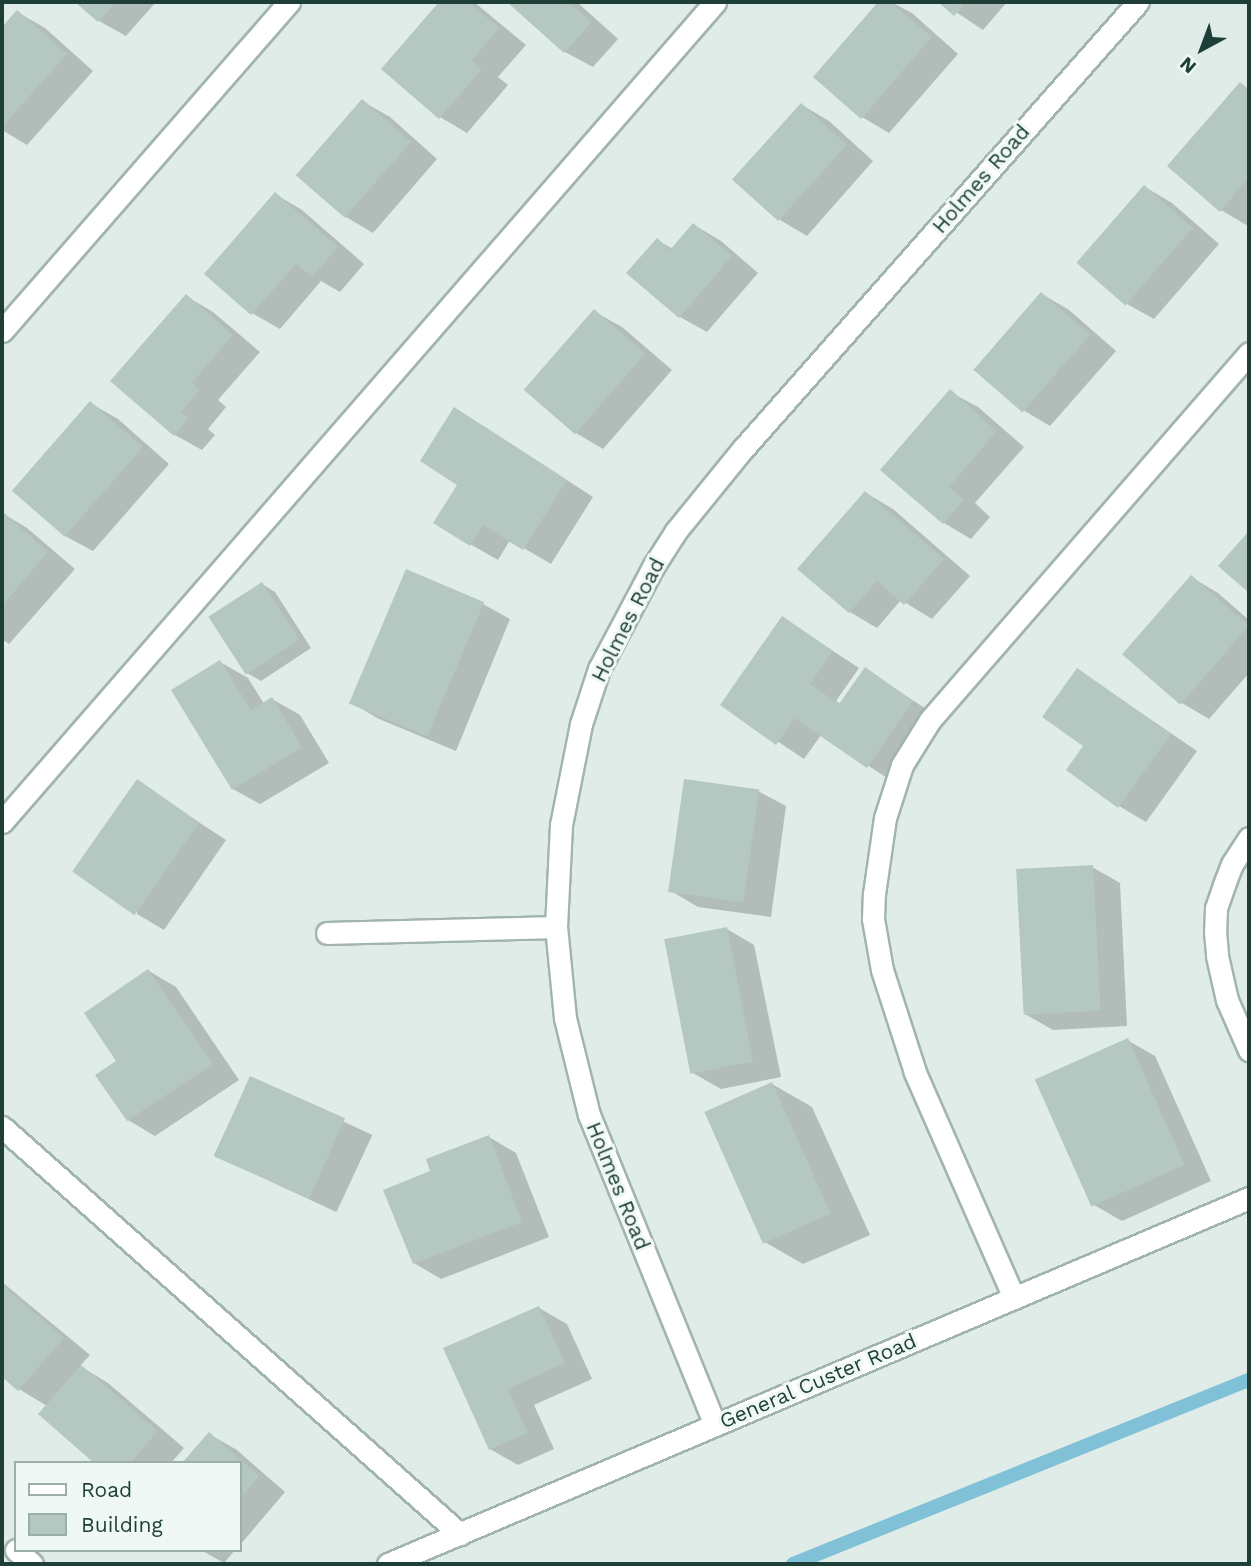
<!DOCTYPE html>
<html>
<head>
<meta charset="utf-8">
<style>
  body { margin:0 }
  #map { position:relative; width:1251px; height:1566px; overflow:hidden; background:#dfece7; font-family:"Work Sans",sans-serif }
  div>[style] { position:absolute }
  .shadow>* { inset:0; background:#0003; transform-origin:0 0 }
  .stream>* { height:14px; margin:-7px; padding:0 7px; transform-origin:7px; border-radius:7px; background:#80c1d7 }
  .building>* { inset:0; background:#b4c7c1; transform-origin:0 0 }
  .roads { filter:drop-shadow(2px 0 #a1b4af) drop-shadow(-2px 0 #a1b4af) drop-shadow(0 2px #a1b4af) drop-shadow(0 -2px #a1b4af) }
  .minor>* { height:21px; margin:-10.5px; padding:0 10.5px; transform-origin:10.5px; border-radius:10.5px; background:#fff }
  span { translate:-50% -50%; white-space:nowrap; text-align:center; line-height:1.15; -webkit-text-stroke:6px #eff8f5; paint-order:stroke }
  .street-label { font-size:21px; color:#1e3e38 }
  .frame { position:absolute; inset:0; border:4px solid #1e3e38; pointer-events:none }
  .legend { position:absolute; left:14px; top:1461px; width:228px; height:91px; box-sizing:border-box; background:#eff8f5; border:2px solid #9baea9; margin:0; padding:9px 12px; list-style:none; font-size:21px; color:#1e3e38 }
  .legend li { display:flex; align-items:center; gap:14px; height:35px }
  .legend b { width:35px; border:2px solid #9baea9 }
  .north { position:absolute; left:1167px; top:14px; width:70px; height:70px; -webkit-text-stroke:5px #eff8f5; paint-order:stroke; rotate:221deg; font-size:19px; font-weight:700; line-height:28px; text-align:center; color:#1e3e38 }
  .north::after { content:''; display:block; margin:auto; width:24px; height:32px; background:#1e3e38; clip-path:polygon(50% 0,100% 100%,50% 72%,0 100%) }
</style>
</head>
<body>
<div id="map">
  <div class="shadow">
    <div style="clip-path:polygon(77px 2px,156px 2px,126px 36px,99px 21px)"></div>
    <div style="clip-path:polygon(442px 2px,474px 2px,526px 45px,498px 77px,508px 85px,467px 133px,440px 117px,384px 69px)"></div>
    <div style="clip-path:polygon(509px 2px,577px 2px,618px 39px,593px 67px,565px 52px)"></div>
    <div style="clip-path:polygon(881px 2px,891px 2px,912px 13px,958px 54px,889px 133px,862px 117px,815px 77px)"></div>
    <div style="clip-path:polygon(941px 2px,1007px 2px,983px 30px)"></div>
    <div style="clip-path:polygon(17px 12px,45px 28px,93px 71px,27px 145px,2px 130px,2px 30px)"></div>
    <div style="clip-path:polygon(1241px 84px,1249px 89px,1248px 226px,1221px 210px)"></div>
    <div style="clip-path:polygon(362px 101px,390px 117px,437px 159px,373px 233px,346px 217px)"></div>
    <div style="clip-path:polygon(802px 105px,829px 121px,873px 161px,807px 236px,780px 220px)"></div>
    <div style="clip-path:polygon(1145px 187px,1172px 203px,1219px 244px,1154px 319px,1127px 304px)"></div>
    <div style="clip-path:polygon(275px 194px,302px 210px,364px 264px,340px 292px,321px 281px,280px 329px,252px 313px)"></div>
    <div style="clip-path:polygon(694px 225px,721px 241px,758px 273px,707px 332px,680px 317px,657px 240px,673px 249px)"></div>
    <div style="clip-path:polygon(1042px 294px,1069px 310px,1116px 351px,1050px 426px,1023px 410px)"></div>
    <div style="clip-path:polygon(186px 296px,213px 312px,260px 352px,218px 400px,226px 407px,208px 429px,215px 435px,202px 450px,175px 435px)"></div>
    <div style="clip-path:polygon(595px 312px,622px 327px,672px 370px,603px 449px,576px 433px)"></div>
    <div style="clip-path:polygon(950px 392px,978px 407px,1024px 447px,975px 503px,990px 517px,971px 539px,944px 523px,883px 470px)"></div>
    <div style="clip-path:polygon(90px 403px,118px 419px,169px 464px,93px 551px,65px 536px,14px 491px)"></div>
    <div style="clip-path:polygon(482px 425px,593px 497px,551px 564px,510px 540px,498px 560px,470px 544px)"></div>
    <div style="clip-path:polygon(866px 493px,893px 509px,970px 576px,932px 619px,901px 600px,877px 628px,850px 612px)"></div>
    <div style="clip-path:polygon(2px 513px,27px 528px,75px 569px,9px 644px,2px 639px)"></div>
    <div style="clip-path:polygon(1191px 577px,1218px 593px,1249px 620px,1249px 673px,1209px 719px,1182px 703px)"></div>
    <div style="clip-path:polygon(262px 584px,275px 592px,311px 648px,261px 681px,247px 673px)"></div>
    <div style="clip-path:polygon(483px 604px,510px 619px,456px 751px,379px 719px,352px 703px)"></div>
    <div style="clip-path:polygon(783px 618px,859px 668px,836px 701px,841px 704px,865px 669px,940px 718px,895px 783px,821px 735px,804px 759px,723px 705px)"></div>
    <div style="clip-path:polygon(220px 662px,248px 678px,264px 704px,272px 699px,300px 715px,329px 763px,260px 804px,233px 789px)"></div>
    <div style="clip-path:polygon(1078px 670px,1197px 751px,1146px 822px,1119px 806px,1085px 746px)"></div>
    <div style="clip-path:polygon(137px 782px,226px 840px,164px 930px,137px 914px)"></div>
    <div style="clip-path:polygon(758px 791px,786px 806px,771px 917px,698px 907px,671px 891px)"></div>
    <div style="clip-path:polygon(1092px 867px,1120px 883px,1127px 1026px,1053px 1030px,1025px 1014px)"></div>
    <div style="clip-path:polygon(727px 929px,754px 945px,781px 1077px,721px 1089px,693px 1073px)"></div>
    <div style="clip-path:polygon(149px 971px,176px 987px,239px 1080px,155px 1136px,128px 1120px,119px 1061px)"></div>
    <div style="clip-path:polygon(1127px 1040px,1155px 1056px,1211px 1181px,1122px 1221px,1094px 1205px)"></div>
    <div style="left:250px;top:1078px;width:135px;height:85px;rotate:25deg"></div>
    <div style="clip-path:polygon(772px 1084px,812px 1107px,870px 1235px,803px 1264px,763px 1241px)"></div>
    <div style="clip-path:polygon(489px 1137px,516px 1153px,549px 1237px,441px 1279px,414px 1263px,432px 1172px)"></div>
    <div style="clip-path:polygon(2px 1282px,90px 1355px,80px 1366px,108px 1383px,184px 1448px,171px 1463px,96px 1463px,47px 1406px,19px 1389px,2px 1374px)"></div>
    <div style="clip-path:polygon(539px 1308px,567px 1324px,592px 1379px,534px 1405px,554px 1449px,518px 1465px,490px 1449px,446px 1349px)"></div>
    <div style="clip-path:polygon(209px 1434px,237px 1450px,285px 1492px,240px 1545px,240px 1463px)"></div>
    <div style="clip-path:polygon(201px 1550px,235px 1550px,224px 1563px)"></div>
  </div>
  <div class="stream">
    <div style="left:793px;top:1564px;width:492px;rotate:-22deg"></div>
  </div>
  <div class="building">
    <div style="clip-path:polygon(75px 2px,116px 2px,98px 22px)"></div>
    <div style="clip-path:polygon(439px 2px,469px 2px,499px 28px,472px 60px,482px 69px,439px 119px,381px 69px)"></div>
    <div style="clip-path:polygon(507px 2px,569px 2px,592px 22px,564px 53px)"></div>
    <div style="clip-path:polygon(878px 2px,891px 2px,932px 37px,861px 119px,813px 77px)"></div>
    <div style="clip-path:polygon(938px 2px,966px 2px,954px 16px)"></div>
    <div style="clip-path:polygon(17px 10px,67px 54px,2px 127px,2px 27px)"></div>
    <div style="clip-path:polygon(1240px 82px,1249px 90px,1249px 178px,1220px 212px,1167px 166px)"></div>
    <div style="left:362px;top:99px;width:65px;height:101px;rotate:41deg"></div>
    <div style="left:801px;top:103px;width:62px;height:103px;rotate:42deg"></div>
    <div style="left:1144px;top:185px;width:65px;height:103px;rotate:41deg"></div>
    <div style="clip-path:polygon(275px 192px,338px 247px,312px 277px,296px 264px,251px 315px,204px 274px)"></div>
    <div style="clip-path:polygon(693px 223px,732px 256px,679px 318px,626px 273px,657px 238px,670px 250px)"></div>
    <div style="left:1041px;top:292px;width:65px;height:103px;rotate:41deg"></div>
    <div style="clip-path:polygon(186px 294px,233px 335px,192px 383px,200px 390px,181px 412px,189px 418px,174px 436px,110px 381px)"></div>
    <div style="left:594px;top:309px;width:68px;height:107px;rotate:41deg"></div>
    <div style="clip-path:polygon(950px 389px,997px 431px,949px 487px,964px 500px,943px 524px,880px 470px)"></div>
    <div style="left:90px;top:401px;width:70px;height:119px;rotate:41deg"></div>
    <div style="clip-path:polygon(454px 407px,567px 480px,523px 550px,483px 525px,470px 546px,433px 523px,457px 485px,420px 461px)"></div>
    <div style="clip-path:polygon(865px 491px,944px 559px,904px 605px,877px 581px,849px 613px,797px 569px)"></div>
    <div style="clip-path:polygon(2px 511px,48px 552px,2px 606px)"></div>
    <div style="clip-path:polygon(1249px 531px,1249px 593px,1218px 566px)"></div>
    <div style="left:406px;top:569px;width:85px;height:146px;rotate:23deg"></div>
    <div style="left:1191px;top:575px;width:77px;height:105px;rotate:41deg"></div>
    <div style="left:262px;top:582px;width:69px;height:64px;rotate:57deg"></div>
    <div style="clip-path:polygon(782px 616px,833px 651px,810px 684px,839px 704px,865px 667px,913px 701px,867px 768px,794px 718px,776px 745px,720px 705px)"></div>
    <div style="clip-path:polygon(220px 660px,251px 710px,272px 697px,302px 747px,232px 790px,171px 690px)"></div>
    <div style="clip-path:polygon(1077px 668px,1171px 734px,1118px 808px,1066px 770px,1083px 746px,1042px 717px)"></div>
    <div style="left:137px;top:779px;width:76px;height:113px;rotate:35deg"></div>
    <div style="left:684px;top:779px;width:76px;height:114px;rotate:8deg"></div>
    <div style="left:1093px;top:865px;width:146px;height:77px;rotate:87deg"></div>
    <div style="left:727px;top:927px;width:137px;height:64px;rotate:79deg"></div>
    <div style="clip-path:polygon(148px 969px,213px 1064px,127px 1121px,95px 1075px,116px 1061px,84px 1013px)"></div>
    <div style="left:1128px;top:1038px;width:139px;height:102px;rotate:66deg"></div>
    <div style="left:250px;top:1076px;width:104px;height:88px;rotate:24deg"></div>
    <div style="left:772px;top:1082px;width:144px;height:74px;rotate:66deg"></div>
    <div style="clip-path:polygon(489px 1135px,522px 1222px,413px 1264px,383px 1190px,430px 1171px,426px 1159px)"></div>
    <div style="clip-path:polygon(2px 1285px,64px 1338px,18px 1391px,2px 1377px)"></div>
    <div style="clip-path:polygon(539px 1306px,565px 1363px,508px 1389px,528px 1433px,489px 1450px,443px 1348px)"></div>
    <div style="clip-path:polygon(81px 1365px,158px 1431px,130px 1463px,94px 1463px,38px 1414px)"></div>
    <div style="clip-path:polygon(209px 1432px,259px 1476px,240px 1498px,240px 1463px,182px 1463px)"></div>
  </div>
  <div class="roads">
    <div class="minor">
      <div style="left:2px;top:331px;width:437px;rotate:-48.9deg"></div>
      <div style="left:2px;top:822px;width:1087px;rotate:-48.99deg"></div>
      <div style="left:1249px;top:838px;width:31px;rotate:123deg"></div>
      <div style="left:1232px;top:864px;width:22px;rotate:111deg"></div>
      <div style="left:1224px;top:885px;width:24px;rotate:109deg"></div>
      <div style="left:1216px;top:908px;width:23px;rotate:92deg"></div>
      <div style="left:1215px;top:931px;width:25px;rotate:85deg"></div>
      <div style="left:1217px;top:956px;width:45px;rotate:77.2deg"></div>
      <div style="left:1227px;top:1000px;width:55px;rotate:66.3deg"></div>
      <div style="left:327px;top:933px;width:229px;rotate:-1.5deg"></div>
      <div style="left:2px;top:1127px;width:613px;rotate:41.63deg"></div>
      <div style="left:1014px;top:1298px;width:247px;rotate:-113.7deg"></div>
      <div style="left:915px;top:1072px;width:107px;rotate:-107.9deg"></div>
      <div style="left:882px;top:970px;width:52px;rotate:-100deg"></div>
      <div style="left:873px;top:919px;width:25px;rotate:-88deg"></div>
      <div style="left:874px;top:894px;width:77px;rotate:-81.8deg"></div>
      <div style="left:885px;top:818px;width:56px;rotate:-72.2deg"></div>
      <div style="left:902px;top:765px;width:53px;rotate:-58.1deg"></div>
      <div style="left:930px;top:720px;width:486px;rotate:-49deg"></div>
      <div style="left:715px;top:1425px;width:335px;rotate:-112.1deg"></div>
      <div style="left:589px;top:1115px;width:100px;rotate:-103.9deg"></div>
      <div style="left:565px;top:1018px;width:91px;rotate:-95.6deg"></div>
      <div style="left:556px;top:927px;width:102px;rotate:-87.2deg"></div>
      <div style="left:561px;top:825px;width:103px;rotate:-78.8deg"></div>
      <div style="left:581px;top:724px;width:58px;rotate:-71.9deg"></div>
      <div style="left:599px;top:669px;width:115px;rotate:-62.1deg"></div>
      <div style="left:653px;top:567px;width:43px;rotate:-57.4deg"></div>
      <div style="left:676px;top:531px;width:103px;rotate:-50.9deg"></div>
      <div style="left:741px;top:451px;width:599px;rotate:-48.52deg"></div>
      <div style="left:16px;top:1550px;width:21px;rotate:41deg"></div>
      <div style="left:388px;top:1564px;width:936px;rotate:-23.03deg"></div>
    </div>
  </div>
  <div class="street-label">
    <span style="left:981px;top:179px;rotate:-49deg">Holmes Road</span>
    <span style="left:628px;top:620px;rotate:-63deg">Holmes Road</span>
    <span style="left:618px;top:1186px;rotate:68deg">Holmes Road</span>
    <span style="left:818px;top:1381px;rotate:-23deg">General Custer Road</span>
  </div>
  <div class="frame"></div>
  <ul class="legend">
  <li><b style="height:9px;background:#fff"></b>Road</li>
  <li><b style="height:19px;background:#b4c7c1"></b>Building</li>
  </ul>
  <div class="north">N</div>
</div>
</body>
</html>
